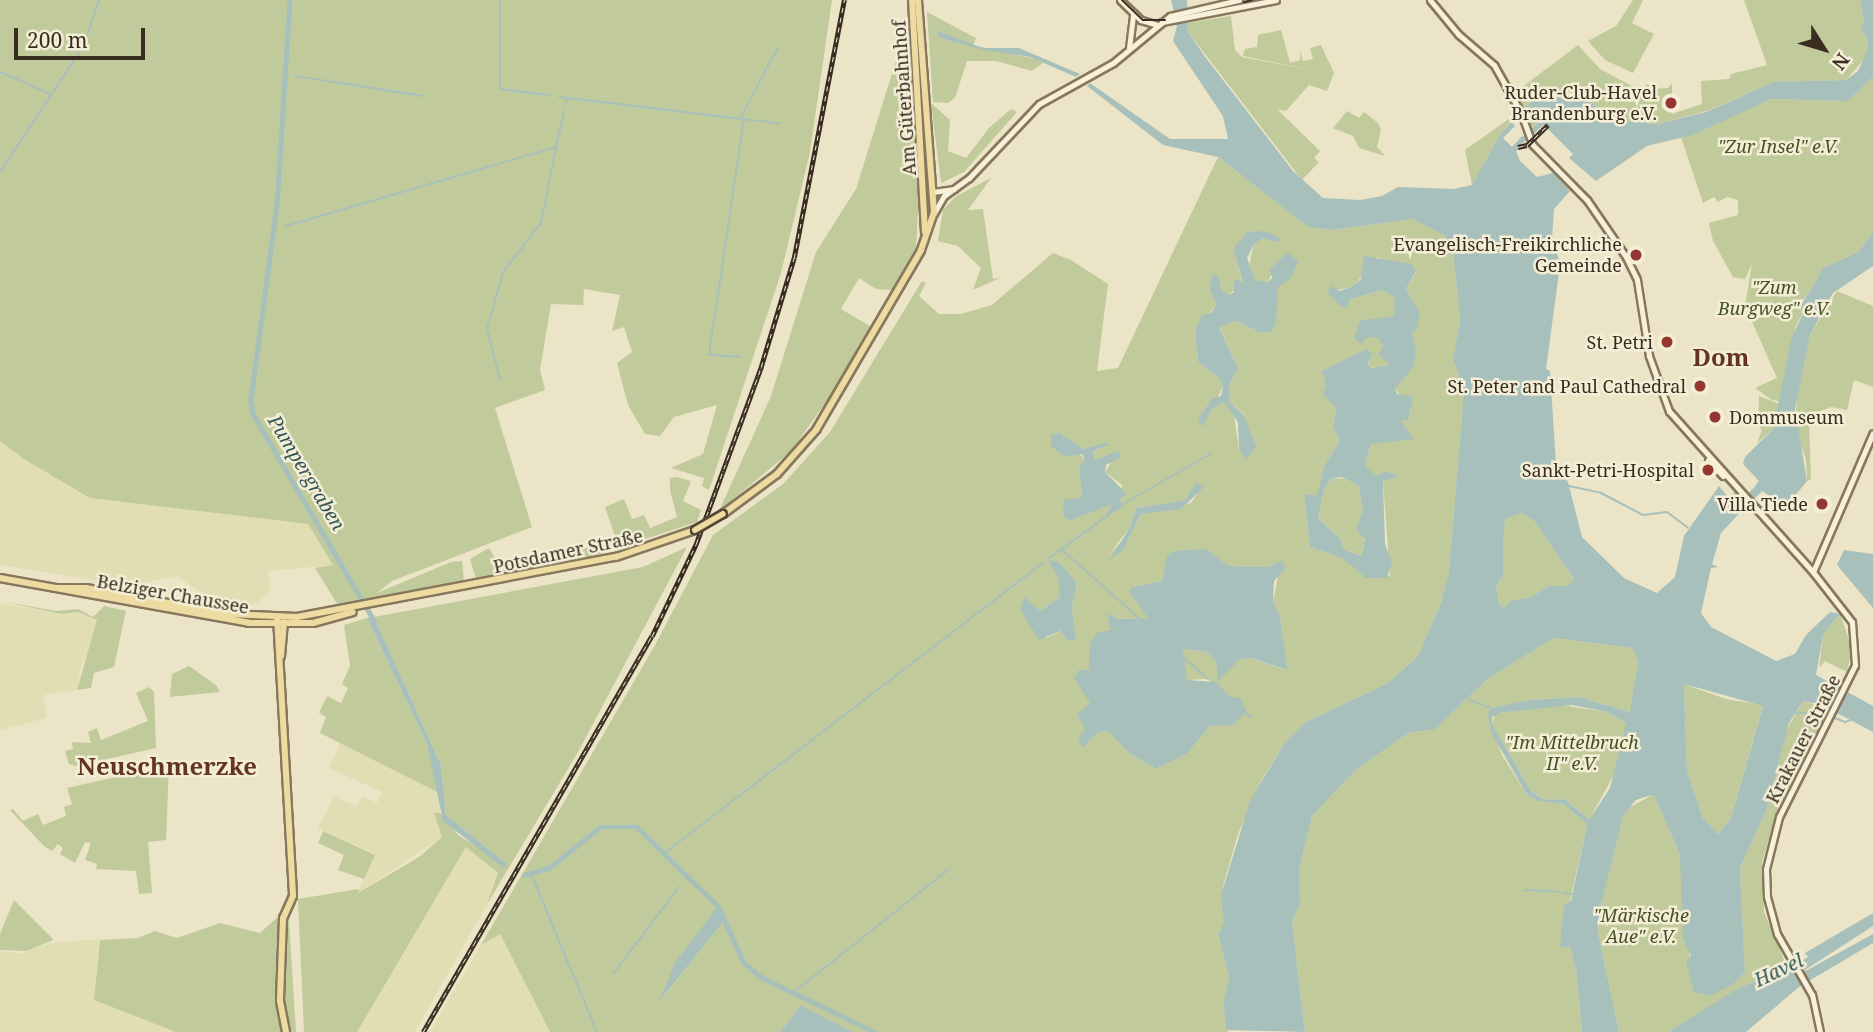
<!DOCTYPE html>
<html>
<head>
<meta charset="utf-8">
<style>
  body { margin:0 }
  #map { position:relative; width:1873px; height:1032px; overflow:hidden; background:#ece4c6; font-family:"Noto Serif",serif }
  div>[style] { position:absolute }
  .farmland>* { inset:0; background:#e1deb4 }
  .green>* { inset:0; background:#c0ca9b }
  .water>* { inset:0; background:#a7c0bb }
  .stream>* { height:2px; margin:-1px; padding:0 1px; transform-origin:1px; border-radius:1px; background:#a7c0bb }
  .canal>* { height:4.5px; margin:-2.25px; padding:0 2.25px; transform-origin:2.25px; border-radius:2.25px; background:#a7c0bb }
  .river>* { height:8px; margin:-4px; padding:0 4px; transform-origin:4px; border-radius:4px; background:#a7c0bb }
  .roads { filter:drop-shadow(2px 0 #87775d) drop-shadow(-2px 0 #87775d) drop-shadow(0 2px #87775d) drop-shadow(0 -2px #87775d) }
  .tertiary>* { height:5px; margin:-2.5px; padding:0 2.5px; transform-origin:2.5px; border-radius:2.5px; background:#f7f1d9 }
  .secondary>* { height:5px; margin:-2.5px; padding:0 2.5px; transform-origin:2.5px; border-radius:2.5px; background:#f7f1d9 }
  .primary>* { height:6px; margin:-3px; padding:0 3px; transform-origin:3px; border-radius:3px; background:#eddba1 }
  .tram>* { height:2px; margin:-1px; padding:0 1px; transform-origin:1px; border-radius:1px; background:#382d20 }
  .rail>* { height:4.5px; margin-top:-2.25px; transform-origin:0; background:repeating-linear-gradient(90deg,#f4eed6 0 5px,#382d20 0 10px); box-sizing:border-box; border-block:2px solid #382d20 }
  .bridges { filter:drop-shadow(2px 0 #554531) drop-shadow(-2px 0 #554531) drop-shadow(0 2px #554531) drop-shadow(0 -2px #554531) }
  .primary-bridge>* { height:6px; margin:-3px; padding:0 3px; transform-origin:3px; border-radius:3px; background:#eddba1 }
  .dots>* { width:19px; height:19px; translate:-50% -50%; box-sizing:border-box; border:4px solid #f4eed6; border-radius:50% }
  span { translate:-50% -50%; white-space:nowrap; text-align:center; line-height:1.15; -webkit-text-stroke:5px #f4eed6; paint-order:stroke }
  .poi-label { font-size:18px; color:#382d20 }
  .right { translate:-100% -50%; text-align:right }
  .left { translate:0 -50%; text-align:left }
  .street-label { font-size:18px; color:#382d20 }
  .park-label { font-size:18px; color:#445327; font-style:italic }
  .water-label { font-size:19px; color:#305657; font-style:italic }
  .district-label { font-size:24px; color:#623421; font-weight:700 }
  .north { position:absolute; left:1789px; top:14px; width:70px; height:70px; -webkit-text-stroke:5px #f4eed6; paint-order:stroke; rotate:127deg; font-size:19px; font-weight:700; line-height:28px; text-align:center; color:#382d20 }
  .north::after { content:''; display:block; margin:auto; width:24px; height:32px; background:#382d20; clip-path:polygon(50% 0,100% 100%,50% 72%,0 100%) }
  .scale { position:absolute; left:14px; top:28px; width:131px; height:32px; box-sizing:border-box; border:4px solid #382d20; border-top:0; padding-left:9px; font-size:21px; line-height:24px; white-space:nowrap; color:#382d20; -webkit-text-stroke:5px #f4eed6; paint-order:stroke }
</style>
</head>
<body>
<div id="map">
  <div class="farmland">
    <div style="clip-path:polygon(0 441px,90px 498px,309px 524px,334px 565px,268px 571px,270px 593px,253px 605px,211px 599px,176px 576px,129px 586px,0 565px)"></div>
    <div style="clip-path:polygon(0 603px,61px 614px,78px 612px,98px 622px,93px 646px,82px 662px,77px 690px,44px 695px,46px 718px,0 730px)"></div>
    <div style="clip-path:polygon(340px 743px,439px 793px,440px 813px,434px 813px,442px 837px,357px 894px,375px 854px,318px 828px,334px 797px,357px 806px,362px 796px,377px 803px,382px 792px,329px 768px)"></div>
    <div style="clip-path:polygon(466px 847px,498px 873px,486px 906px,415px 1032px,357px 1032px)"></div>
    <div style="clip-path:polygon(498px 932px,550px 1032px,430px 1032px,481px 945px)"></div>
    <div style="clip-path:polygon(99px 939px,94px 1000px,176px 1032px,0 1032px,0 951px,23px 954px,48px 943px)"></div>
  </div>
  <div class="green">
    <div style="clip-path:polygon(0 0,832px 0,810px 152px,781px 273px,709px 490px,702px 486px,704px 478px,671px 468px,703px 454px,717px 405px,674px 417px,660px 436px,645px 434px,628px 405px,617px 363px,632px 352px,624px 327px,612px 331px,620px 295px,584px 289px,583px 305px,551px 304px,540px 370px,545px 390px,495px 408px,532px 527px,392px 581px,377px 593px,451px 562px,462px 561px,464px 582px,338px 605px,315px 568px,333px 565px,308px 524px,90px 498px,24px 459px,0 441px)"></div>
    <div style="clip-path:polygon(1633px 0,1643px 0,1632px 23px,1654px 34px,1633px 73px,1605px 60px,1588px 41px,1616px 26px)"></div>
    <div style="clip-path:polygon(1744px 0,1860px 0,1864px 21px,1860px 27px,1868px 41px,1866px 57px,1846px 80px,1773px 82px,1707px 111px,1657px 124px,1624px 121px,1580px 97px,1573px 101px,1573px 93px,1546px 89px,1545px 96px,1531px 100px,1527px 107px,1540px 122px,1529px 130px,1513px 94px,1578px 45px,1600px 69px,1643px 92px,1647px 84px,1653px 89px,1668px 88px,1672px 83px,1672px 95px,1665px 97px,1672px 114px,1702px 104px,1701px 81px,1729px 79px,1731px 74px,1767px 65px)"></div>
    <div style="clip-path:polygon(927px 12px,976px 38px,973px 45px,937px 31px,940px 38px,1045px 61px,1032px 71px,996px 61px,967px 61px,955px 98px,948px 103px,933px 102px)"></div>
    <div style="clip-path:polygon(1231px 16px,1235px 50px,1242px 57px,1311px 70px,1243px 56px,1245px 49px,1257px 47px,1258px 35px,1281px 30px,1290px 63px,1300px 60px,1300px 51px,1303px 61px,1313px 59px,1310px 48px,1321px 45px,1334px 73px,1327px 91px,1309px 85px,1286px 111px,1277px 109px,1320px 151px,1314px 158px,1319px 162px,1302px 180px,1188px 32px,1188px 23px)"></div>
    <div style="clip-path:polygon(905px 35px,912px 41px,920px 178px,916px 247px,892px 290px,876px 289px,859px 278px,841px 309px,873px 328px,846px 374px,791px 451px,719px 511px,771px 396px,816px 252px,856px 189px,899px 51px,894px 49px,897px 42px)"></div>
    <div style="clip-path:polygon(1873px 77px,1873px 232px,1858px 252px,1823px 268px,1800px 306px,1804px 311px,1796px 326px,1780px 401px,1772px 400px,1755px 388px,1777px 378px,1745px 306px,1752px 264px,1745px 279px,1733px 277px,1713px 241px,1709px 223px,1738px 215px,1738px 200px,1727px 197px,1718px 202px,1714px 197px,1703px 203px,1681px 137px,1773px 99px,1848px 101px)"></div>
    <div style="clip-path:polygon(931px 103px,950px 120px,948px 151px,966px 158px,989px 128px,1011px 109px,1017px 112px,964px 172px,941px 183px)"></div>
    <div style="clip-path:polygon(1347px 111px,1359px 118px,1364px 112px,1378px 123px,1381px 130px,1377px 147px,1385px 156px,1359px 148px,1353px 136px,1333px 128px)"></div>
    <div style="clip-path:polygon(1509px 119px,1512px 122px,1499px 136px,1472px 185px,1465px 150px)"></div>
    <div style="clip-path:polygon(evenodd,1218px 157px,1308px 227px,1332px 230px,1413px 219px,1431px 224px,1444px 235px,1453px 252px,1460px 319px,1453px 359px,1464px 390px,1449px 571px,1441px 603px,1418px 656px,1388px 683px,1306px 722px,1283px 745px,1261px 781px,1238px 834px,1223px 886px,1224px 922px,1218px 934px,1229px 977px,1223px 1003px,1228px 1032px,853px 1032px,801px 1005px,780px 1032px,550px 1032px,500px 934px,481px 945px,654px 647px,713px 535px,783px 484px,830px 432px,922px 281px,926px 283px,919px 296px,939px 314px,961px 314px,992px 305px,1053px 253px,1071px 260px,1108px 284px,1097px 371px,1118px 368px,1218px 157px,1266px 231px,1276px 242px,1263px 238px,1254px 243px,1248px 271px,1255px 280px,1268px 282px,1275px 265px,1291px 278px,1278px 288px,1274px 300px,1276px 323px,1270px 332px,1259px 332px,1236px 321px,1219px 326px,1238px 368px,1229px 386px,1229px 402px,1244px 414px,1247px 458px,1239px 450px,1234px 415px,1224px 402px,1211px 410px,1223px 387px,1219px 378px,1198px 362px,1195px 331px,1216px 305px,1209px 288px,1219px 277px,1221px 289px,1228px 295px,1243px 283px,1233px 249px,1254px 233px,1266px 231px,1218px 157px,1377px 257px,1416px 272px,1406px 289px,1413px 330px,1395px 389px,1411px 407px,1408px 421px,1399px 419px,1413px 438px,1371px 444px,1365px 466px,1376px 477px,1397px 477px,1383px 481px,1390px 576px,1361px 570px,1342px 558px,1310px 547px,1304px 495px,1318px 495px,1325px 464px,1340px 441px,1333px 427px,1336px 408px,1330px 370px,1366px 349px,1370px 368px,1390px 365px,1379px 337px,1368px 337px,1394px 316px,1396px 298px,1383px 290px,1350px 299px,1326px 292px,1353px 287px,1377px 257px,1218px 157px,1060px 433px,1083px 449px,1108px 445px,1093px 451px,1095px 460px,1118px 451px,1105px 472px,1122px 485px,1120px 499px,1104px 518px,1113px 503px,1070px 521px,1063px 516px,1082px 497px,1079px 467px,1085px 460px,1060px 433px,1218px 157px,1203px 485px,1191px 503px,1141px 514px,1134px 528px,1108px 556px,1130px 527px,1136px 508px,1185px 500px,1203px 485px,1218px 157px,1205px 549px,1229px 566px,1269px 567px,1281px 561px,1273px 602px,1280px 616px,1286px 670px,1250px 658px,1240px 659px,1218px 676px,1216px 662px,1207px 652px,1182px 649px,1187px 680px,1207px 679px,1230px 697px,1224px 724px,1210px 726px,1187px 754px,1156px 769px,1129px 753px,1108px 731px,1098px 732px,1082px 749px,1078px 738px,1085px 730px,1111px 630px,1118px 619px,1149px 618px,1132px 587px,1162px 581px,1205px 549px,1218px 157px,1059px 562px,1077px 583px,1072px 609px,1075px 640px,1061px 631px,1046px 638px,1024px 598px,1040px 611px,1060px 597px,1059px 562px,1218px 157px,718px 907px,725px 920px,661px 1000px,711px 916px,718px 907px)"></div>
    <div style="clip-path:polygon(991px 178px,968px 210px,983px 209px,993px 279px,1000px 278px,973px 290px,981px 268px,958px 246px,938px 241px,943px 210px,955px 197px)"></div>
    <div style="clip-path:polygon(1837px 291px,1873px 306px,1873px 387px,1854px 380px,1847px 410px,1831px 407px,1815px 413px,1809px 421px,1811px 479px,1807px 481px,1806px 460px,1795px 428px,1797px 393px,1810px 335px)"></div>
    <div style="clip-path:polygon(1759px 396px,1780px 404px,1773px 429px,1757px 443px,1762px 430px,1758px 426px)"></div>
    <div style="clip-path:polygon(676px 477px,691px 481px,683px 501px,701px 510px,697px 522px,590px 557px,476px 579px,470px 559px,489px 548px,502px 569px,587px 548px,615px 536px,605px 507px,624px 499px,632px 519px,644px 515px,650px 528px,677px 517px,670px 490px,670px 478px)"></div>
    <div style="clip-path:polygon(1332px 478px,1352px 479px,1358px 485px,1363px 510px,1356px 529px,1365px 538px,1361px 556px,1343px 549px,1340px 538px,1318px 519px,1324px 489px)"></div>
    <div style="clip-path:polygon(1522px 513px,1534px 521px,1574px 579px,1568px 586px,1549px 586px,1531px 597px,1510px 601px,1506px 607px,1500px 606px,1496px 588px,1503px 575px,1504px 529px,1506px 519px)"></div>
    <div style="clip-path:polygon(687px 547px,578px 752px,486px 906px,498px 873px,466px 847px,357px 1032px,304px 1032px,298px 899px,359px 889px,358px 893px,419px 857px,442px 837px,434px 813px,440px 813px,459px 836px,506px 863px,446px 815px,441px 765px,374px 617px,643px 567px)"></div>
    <div style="clip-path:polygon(0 601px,56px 611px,78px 609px,93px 617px,104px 606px,126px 611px,114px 667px,94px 673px,91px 688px,77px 690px,97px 620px,78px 612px,61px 614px)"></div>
    <div style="clip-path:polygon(1840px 614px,1852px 648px,1847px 672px,1825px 661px,1819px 668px,1823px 635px)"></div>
    <div style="clip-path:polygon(367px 618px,427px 744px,439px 793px,320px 733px,326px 717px,319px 713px,327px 696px,341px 703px,348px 688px,342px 684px,350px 666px,344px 625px)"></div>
    <div style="clip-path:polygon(1554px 638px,1632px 648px,1638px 662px,1631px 712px,1578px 697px,1529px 700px,1492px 708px,1488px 713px,1502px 755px,1527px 795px,1538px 801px,1563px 804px,1587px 824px,1560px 947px,1570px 947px,1576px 969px,1582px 1032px,1305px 1032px,1292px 922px,1300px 904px,1299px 869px,1312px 816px,1357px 769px,1410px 732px,1434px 730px,1489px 678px)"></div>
    <div style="clip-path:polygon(189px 666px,216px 685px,220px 692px,170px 697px,172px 674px)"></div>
    <div style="clip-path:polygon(1684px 684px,1726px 699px,1763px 705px,1731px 818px,1718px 834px,1703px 818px,1687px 771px)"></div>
    <div style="clip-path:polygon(149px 687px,154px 692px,156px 748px,76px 766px,69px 764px,65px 751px,73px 749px,72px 742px,91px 743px,88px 732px,97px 728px,101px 740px,148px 721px,136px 693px)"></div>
    <div style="clip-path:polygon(1803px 701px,1829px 709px,1774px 821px,1762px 862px,1764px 912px,1787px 967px,1738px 989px,1668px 1032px,1619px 1032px,1598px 932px,1605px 880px,1625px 810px,1654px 794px,1680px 855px,1690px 960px,1724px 987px,1734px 984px,1745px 972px,1740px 868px,1766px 811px,1783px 736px)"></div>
    <div style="clip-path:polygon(1561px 705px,1607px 712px,1626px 723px,1618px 767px,1589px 820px,1566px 800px,1543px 799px,1531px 791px,1492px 724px,1495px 714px)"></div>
    <div style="clip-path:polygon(169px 765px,166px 840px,148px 842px,152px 893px,139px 894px,136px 871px,96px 869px,97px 864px,85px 860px,91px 843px,85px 842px,75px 863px,60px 854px,63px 848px,58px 844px,52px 851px,45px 847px,10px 810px,13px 809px,23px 821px,38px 814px,43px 825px,66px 816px,64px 807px,72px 804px,67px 788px)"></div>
    <div style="clip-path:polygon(323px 831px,375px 855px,364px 879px,338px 870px,344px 855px,318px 843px)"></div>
    <div style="clip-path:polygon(14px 900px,52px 938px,53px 940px,27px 951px,0 950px,0 934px)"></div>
    <div style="clip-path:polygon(280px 915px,289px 921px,296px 1032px,176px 1032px,94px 1000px,100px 940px,138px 938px,155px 931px,177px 938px,220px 923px,260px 933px)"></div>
  </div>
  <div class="water">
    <div style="clip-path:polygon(evenodd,1171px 0,1187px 0,1188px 32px,1206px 58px,1293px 171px,1323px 198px,1360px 200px,1382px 196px,1398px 187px,1453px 189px,1472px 185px,1499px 136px,1512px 122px,1515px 126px,1503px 138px,1512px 147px,1522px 136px,1522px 148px,1516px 151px,1520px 161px,1537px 177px,1553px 173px,1570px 191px,1554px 209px,1552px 238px,1560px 263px,1579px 263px,1560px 265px,1546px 369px,1550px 371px,1556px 464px,1568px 482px,1582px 537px,1624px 578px,1657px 593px,1675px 577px,1684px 536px,1719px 486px,1729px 498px,1736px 491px,1734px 505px,1744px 499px,1748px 504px,1721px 533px,1712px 564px,1718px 567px,1711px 568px,1701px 613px,1711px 627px,1776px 661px,1795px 654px,1806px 635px,1830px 612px,1840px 614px,1823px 635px,1816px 675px,1873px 706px,1873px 732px,1822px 705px,1803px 701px,1789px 723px,1766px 811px,1740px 868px,1745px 972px,1734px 984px,1710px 996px,1694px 992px,1686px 963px,1691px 955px,1683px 939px,1680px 855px,1654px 795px,1648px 796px,1636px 800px,1623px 816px,1599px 914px,1598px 932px,1619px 1032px,1582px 1032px,1576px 969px,1570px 947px,1560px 947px,1564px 905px,1571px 901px,1587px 824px,1563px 804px,1538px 801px,1527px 795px,1491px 732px,1488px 713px,1491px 708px,1529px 700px,1579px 697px,1630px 712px,1638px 662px,1632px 648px,1554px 638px,1489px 678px,1434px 730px,1410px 732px,1357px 769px,1312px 816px,1299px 869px,1300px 904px,1292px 922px,1305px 1032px,1227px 1030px,1223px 1003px,1229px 977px,1218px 934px,1224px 922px,1221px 895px,1250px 801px,1283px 745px,1306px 722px,1388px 683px,1418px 656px,1441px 603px,1449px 571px,1464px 390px,1453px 359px,1460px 319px,1453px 252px,1444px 235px,1413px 219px,1332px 230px,1308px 227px,1218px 157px,1163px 145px,1087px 86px,1090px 83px,1170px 139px,1228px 139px,1223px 116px,1173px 41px,1177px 26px,1171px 0,1522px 513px,1534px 521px,1574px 579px,1568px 586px,1549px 586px,1531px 597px,1510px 601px,1505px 607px,1500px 606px,1496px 587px,1503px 575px,1504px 529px,1506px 519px,1522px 513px,1171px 0,1684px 684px,1763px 706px,1731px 818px,1718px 834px,1703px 818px,1687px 771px,1684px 684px,1171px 0,1572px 705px,1607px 712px,1626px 723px,1610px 788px,1589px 820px,1566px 800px,1543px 799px,1531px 791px,1492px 724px,1492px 717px,1500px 713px,1572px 705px)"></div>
    <div style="clip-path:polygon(1860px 0,1873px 0,1873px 77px,1848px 101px,1772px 99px,1692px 135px,1647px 146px,1596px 181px,1569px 158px,1573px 154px,1526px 107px,1539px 93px,1576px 101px,1580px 97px,1624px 121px,1657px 124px,1706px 112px,1773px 82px,1846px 80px,1858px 71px,1867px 51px,1868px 41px,1860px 27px,1864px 21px)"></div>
    <div style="clip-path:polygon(935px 30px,983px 48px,1019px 48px,1080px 74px,1076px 77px,1030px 57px,984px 50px,940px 38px)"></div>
    <div style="clip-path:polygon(1266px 231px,1281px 239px,1276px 242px,1263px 238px,1254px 244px,1247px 258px,1255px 280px,1268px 282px,1272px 278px,1270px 270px,1287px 252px,1298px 261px,1291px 278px,1278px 288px,1276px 323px,1271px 332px,1259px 332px,1236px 321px,1219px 327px,1238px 368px,1229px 386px,1229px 402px,1243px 414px,1256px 447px,1247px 459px,1239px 450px,1238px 422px,1224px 402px,1211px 410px,1203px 427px,1198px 419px,1212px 399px,1221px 396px,1223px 387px,1219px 378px,1198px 362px,1195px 331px,1202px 315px,1211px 313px,1216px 305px,1209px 288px,1213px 274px,1219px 277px,1221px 289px,1228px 295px,1234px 292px,1234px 279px,1243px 282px,1233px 249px,1247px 232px)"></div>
    <div style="clip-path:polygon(1873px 232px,1873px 266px,1833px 293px,1810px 335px,1795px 409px,1807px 481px,1789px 503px,1778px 502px,1755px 486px,1759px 481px,1743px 464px,1745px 457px,1773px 429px,1791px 340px,1804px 311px,1800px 307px,1823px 268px,1858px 252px)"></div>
    <div style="clip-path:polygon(evenodd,1364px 256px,1411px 264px,1416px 271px,1406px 289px,1420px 314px,1417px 330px,1412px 332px,1416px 353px,1413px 367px,1395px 389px,1397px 394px,1413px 397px,1408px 421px,1400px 420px,1414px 439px,1371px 444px,1365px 466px,1376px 476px,1386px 471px,1399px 477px,1383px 481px,1385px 544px,1392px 563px,1387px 578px,1366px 578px,1342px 558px,1310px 547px,1304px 495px,1317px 495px,1325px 464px,1340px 441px,1333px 427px,1336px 408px,1323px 394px,1326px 385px,1322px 371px,1366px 349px,1373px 354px,1368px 362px,1370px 368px,1390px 365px,1378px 354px,1383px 347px,1379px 338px,1368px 337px,1361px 344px,1354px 338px,1360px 321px,1394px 316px,1395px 298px,1383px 290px,1350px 299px,1348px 307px,1342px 307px,1326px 292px,1332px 286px,1340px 291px,1353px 286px,1361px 279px,1364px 256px,1342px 477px,1358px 485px,1363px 510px,1356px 529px,1365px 539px,1361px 556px,1343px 549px,1340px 538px,1318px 519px,1324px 489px,1332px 478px,1342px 477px)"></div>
    <div style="clip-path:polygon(1060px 433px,1083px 449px,1106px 443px,1109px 445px,1093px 451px,1095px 460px,1118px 451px,1121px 457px,1106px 465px,1105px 472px,1127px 494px,1120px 499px,1122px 507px,1103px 520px,1112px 504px,1070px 521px,1063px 516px,1064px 500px,1082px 497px,1079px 467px,1085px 460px,1082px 454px,1065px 457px,1051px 446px,1051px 435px)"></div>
    <div style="clip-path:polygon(1196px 483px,1204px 487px,1181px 509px,1141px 514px,1122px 551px,1110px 559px,1130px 527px,1136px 508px,1185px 500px)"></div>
    <div style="clip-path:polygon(1206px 549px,1229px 566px,1269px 567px,1282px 560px,1285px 569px,1274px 581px,1273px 602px,1280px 616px,1287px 670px,1251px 658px,1240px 659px,1218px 681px,1216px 662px,1207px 652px,1183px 649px,1187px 680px,1216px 682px,1230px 697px,1241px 698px,1246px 712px,1233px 725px,1210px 726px,1187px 754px,1156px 769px,1129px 753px,1108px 731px,1098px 732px,1082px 749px,1078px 738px,1085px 729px,1077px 714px,1090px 703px,1074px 678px,1079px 670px,1089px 670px,1090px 642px,1097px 633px,1111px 630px,1107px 613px,1118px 619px,1148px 618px,1129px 592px,1132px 587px,1162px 581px,1167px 556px,1174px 551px)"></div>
    <div style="clip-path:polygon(1844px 550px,1873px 554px,1873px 608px,1837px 565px)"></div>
    <div style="clip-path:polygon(1048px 560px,1059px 562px,1077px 583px,1072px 609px,1076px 640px,1068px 641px,1060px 631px,1039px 640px,1020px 609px,1024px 597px,1040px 611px,1060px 597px,1058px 577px)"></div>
    <div style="clip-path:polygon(374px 617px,441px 765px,446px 815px,507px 864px,504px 868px,443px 821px,427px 744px,367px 618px)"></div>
    <div style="clip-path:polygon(718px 906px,725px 920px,659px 1002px,675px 963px)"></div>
    <div style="clip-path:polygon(1873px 913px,1873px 926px,1791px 979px,1873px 934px,1873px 943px,1799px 987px,1746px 1032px,1668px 1032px,1737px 989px,1800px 962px,1808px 957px,1805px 953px)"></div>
    <div style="clip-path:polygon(801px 1005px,853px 1032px,780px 1032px)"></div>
  </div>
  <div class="stream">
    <div style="left:500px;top:0;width:89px;rotate:90deg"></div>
    <div style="left:500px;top:89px;width:50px;rotate:6.8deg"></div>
    <div style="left:0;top:72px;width:55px;rotate:23.7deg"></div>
    <div style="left:285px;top:75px;width:3px"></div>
    <div style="left:295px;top:76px;width:130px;rotate:8.9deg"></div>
    <div style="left:559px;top:97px;width:221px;rotate:6.8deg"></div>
    <div style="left:565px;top:105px;width:6px;rotate:-72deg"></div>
    <div style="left:741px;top:117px;width:79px;rotate:-62.1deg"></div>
    <div style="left:0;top:172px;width:152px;rotate:-56.5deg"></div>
    <div style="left:84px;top:45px;width:47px;rotate:-71.6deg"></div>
    <div style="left:286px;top:226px;width:281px;rotate:-16.3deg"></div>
    <div style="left:556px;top:147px;width:36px;rotate:-77deg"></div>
    <div style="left:741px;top:357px;width:32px;rotate:-176deg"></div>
    <div style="left:709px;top:355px;width:239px;rotate:-81.6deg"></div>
    <div style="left:500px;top:380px;width:53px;rotate:-104.3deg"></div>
    <div style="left:487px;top:329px;width:59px;rotate:-74.3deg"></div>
    <div style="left:503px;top:272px;width:62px;rotate:-52.2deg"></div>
    <div style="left:541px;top:223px;width:77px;rotate:-78.8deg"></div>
    <div style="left:1569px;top:486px;width:33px;rotate:12deg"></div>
    <div style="left:1601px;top:493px;width:47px;rotate:27.6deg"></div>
    <div style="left:1643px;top:515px;width:24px;rotate:-7deg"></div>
    <div style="left:1667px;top:512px;width:26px;rotate:37deg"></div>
    <div style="left:1120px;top:506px;width:104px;rotate:-30deg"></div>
    <div style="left:1061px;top:549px;width:106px;rotate:41.5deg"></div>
    <div style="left:1048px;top:559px;width:69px;rotate:-36.2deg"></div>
    <div style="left:1184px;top:658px;width:32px;rotate:41deg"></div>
    <div style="left:1469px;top:700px;width:23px;rotate:20deg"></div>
    <div style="left:1244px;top:711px;width:9px;rotate:41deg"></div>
    <div style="left:1796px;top:713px;width:23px;rotate:-2deg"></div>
    <div style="left:1819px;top:712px;width:28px;rotate:21deg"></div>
    <div style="left:1845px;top:722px;width:6px;rotate:-18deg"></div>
    <div style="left:666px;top:852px;width:476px;rotate:-37.5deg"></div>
    <div style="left:532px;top:876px;width:169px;rotate:67.4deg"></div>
    <div style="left:1525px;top:890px;width:34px;rotate:3deg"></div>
    <div style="left:1564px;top:893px;width:9px;rotate:6deg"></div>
    <div style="left:613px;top:974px;width:109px;rotate:-52.8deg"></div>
    <div style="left:794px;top:992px;width:196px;rotate:-38.4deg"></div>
  </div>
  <div class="canal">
    <div style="left:290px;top:0;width:205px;rotate:93.6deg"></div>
    <div style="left:277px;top:205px;width:196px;rotate:97.6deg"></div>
    <div style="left:251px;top:399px;width:15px;rotate:82deg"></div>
    <div style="left:253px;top:414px;width:239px;rotate:59.6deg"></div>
    <div style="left:1522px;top:140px;width:30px;rotate:-42deg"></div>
    <div style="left:524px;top:875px;width:26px;rotate:-16deg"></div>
    <div style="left:549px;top:868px;width:65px;rotate:-38.8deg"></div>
    <div style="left:600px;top:827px;width:37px"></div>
    <div style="left:637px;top:827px;width:113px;rotate:44.3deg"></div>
    <div style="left:718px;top:906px;width:63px;rotate:65.5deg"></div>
    <div style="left:744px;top:963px;width:22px;rotate:39deg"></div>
    <div style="left:761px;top:977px;width:127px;rotate:25.8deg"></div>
  </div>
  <div class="river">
    <div style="left:1744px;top:503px;width:29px;rotate:-44deg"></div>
  </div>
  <div class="roads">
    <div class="tertiary">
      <div style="left:1120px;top:0;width:29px;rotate:44deg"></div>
      <div style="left:1141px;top:20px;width:17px;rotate:17deg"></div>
      <div style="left:1430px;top:0;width:44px;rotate:50.5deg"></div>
      <div style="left:1458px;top:34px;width:48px;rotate:40.7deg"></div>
      <div style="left:1494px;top:65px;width:55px;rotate:60.6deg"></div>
      <div style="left:1521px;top:113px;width:33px;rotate:70deg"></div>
      <div style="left:1532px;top:144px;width:78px;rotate:45.5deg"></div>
      <div style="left:1587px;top:200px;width:69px;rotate:55.6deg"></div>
      <div style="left:1626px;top:257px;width:25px;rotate:64deg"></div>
      <div style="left:1637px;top:280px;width:77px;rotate:81deg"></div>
      <div style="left:1649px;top:356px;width:59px;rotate:70deg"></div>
      <div style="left:1669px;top:411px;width:216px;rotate:48.2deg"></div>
      <div style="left:1162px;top:22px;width:116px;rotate:-10.9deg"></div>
      <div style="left:1129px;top:48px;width:35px;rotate:-83deg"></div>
      <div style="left:933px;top:192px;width:21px;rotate:-8deg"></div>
      <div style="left:934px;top:213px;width:20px;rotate:-60deg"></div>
      <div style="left:944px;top:196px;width:31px;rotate:-36deg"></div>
      <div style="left:969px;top:178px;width:102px;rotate:-46.6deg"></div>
      <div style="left:1039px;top:104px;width:85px;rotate:-29deg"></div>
      <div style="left:1113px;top:63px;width:74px;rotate:-39.5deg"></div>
      <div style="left:1170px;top:16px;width:71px;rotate:-13.1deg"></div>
      <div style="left:1708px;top:460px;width:22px;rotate:47deg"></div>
    </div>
    <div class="secondary">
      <div style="left:1820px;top:1032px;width:38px;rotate:-102deg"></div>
      <div style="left:1812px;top:995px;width:70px;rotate:-119.8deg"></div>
      <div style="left:1777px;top:934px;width:38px;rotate:-105deg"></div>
      <div style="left:1767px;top:897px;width:28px;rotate:-92deg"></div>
      <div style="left:1766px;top:869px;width:54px;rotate:-76deg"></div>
      <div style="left:1779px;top:817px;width:170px;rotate:-63.4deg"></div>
      <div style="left:1855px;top:665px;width:43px;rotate:-94deg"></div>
      <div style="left:1852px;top:622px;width:63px;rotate:-128deg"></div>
      <div style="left:1813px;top:572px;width:151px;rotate:-66.7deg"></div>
    </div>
    <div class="primary">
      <div style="left:912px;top:0;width:232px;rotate:86.8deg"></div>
      <div style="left:723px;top:514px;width:67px;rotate:-36.5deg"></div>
      <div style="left:777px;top:474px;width:59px;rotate:-48.4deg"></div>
      <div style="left:816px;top:430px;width:208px;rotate:-59.7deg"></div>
      <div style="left:921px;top:250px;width:39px;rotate:-71deg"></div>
      <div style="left:934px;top:213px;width:214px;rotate:-94.3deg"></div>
      <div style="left:0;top:578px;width:253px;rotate:10.2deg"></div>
      <div style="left:249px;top:623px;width:64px"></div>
      <div style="left:313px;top:623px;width:41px;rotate:-15.4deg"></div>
      <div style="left:56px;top:588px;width:30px"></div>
      <div style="left:86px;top:588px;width:145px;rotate:10.3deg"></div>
      <div style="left:229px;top:614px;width:68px;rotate:2.5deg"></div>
      <div style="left:297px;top:617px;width:325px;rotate:-10.7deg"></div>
      <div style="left:616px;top:557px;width:83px;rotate:-18.9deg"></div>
      <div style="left:277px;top:617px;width:279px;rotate:86.7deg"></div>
      <div style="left:293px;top:896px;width:24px;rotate:114deg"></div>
      <div style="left:283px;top:918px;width:83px;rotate:92.1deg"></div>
      <div style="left:280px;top:1001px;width:32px;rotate:79deg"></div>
      <div style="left:281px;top:656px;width:34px;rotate:-85deg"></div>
    </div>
  </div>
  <div class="tram">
    <div style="left:1122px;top:0;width:29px;rotate:44deg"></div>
    <div style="left:1143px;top:20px;width:22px"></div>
    <div style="left:1244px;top:2px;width:8px;rotate:-14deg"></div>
  </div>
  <div class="rail">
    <div style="left:1518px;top:147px;width:9px;rotate:-13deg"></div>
    <div style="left:1527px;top:145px;width:29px;rotate:-44deg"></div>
    <div style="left:423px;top:1032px;width:457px;rotate:-60deg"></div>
    <div style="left:652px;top:636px;width:102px;rotate:-64.4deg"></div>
    <div style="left:696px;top:544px;width:189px;rotate:-69.8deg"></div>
    <div style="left:761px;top:367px;width:114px;rotate:-73.2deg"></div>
    <div style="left:794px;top:258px;width:263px;rotate:-79deg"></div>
  </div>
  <div class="bridges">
    <div class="primary-bridge">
      <div style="left:695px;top:530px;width:32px;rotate:-30deg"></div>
    </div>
  </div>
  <div class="dots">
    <div style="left:1671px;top:103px;background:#933730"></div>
    <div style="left:1636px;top:255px;background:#933730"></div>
    <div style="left:1667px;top:342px;background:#933730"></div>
    <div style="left:1700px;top:386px;background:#933730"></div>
    <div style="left:1715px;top:417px;background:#933730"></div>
    <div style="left:1708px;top:470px;background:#933730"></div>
    <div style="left:1822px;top:504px;background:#933730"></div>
  </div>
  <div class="poi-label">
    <span class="right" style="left:1657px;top:103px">Ruder-Club-Havel<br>Brandenburg e.V.</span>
    <span class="right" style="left:1622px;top:255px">Evangelisch-Freikirchliche<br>Gemeinde</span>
    <span class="right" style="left:1653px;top:342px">St. Petri</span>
    <span class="right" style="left:1686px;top:386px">St. Peter and Paul Cathedral</span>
    <span class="left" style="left:1729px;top:417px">Dommuseum</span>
    <span class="right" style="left:1694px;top:470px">Sankt-Petri-Hospital</span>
    <span class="right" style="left:1808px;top:504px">Villa Tiede</span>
  </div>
  <div class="street-label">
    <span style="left:904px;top:98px;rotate:-94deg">Am Güterbahnhof</span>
    <span style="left:568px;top:551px;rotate:-12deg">Potsdamer Straße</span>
    <span style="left:173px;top:594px;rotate:10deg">Belziger Chaussee</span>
    <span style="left:1803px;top:739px;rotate:-63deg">Krakauer Straße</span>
  </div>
  <div class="park-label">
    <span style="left:1778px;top:146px">"Zur Insel" e.V.</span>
    <span style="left:1774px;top:298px">"Zum<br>Burgweg" e.V.</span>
    <span style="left:1572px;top:753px">"Im Mittelbruch<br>II" e.V.</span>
    <span style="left:1641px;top:926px">"Märkische<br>Aue" e.V.</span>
  </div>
  <div class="water-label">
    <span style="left:306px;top:473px;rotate:59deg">Pumpergraben</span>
    <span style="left:1779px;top:971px;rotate:-25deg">Havel</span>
  </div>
  <div class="district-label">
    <span style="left:1721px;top:357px">Dom</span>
    <span style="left:167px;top:766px">Neuschmerzke</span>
  </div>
  <div class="north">N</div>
  <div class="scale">200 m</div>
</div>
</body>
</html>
